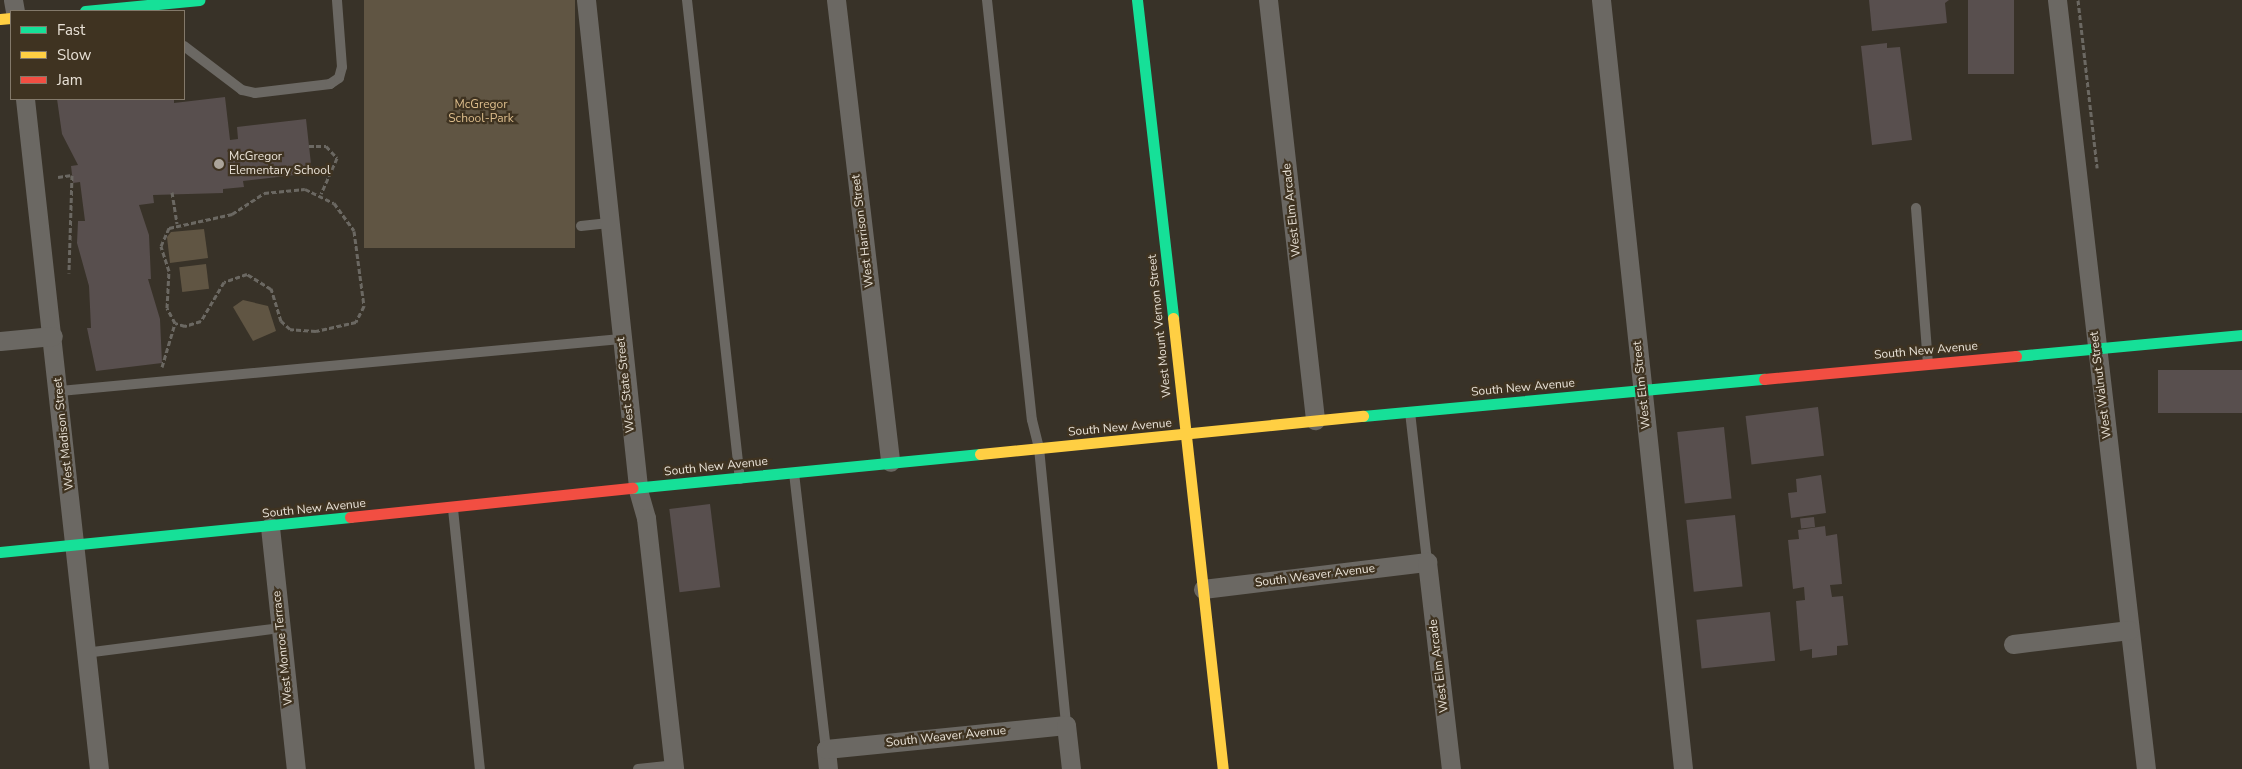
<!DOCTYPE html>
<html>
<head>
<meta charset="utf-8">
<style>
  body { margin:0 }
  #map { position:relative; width:2242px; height:769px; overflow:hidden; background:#383228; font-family:"Nunito Sans",sans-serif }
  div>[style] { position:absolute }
  .green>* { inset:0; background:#605543; transform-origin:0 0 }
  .building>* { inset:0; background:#584f4e; transform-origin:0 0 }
  .path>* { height:3px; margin-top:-1.5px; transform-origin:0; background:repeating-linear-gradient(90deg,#6b6862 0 5px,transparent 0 7.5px) }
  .lane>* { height:10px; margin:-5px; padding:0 5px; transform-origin:5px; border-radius:5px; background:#6b6863 }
  .street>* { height:19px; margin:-9.5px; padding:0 9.5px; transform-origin:9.5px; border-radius:9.5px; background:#6b6863 }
  .fast>* { height:11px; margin:-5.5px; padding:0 5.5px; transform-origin:5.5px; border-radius:5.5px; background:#16e098 }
  .slow>* { height:11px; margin:-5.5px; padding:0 5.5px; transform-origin:5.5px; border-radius:5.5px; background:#ffcf43 }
  .jam>* { height:11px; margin:-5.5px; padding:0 5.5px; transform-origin:5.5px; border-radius:5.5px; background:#f24e42 }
  .dots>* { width:14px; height:14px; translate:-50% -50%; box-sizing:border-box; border:2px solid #3f3321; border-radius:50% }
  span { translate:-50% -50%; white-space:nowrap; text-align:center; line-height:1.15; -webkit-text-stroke:4.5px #3f3321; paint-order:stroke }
  .park-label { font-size:12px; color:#ddbd8c }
  .poi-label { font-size:12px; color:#e9e2d7 }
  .left { translate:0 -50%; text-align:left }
  .street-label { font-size:12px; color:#e9e2d7 }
  .legend { position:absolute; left:10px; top:10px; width:175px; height:90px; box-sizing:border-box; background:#3f3321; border:1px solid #83796a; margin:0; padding:6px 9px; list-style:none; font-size:15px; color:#e9e2d7 }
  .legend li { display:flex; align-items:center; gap:10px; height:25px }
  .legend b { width:25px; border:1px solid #83796a }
</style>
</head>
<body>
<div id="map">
  <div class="green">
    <div style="left:364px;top:0;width:211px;height:248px"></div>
    <div style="clip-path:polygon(204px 229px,208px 258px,170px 263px,167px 237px,171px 232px)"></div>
    <div style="left:206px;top:264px;width:25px;height:27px;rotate:83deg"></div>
    <div style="clip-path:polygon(243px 300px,268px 306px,276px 331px,253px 341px,233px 307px)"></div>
  </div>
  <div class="building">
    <div style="clip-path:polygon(1869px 0,1949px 0,1945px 3px,1947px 23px,1872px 31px)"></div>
    <div style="left:1968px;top:0;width:46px;height:74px"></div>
    <div style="clip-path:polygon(1887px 43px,1887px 48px,1900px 47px,1912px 140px,1872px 145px,1861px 46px)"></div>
    <div style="clip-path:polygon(225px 97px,230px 140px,238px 139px,237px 127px,306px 119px,312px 173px,243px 181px,244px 187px,223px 189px,223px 193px,153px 195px,154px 203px,139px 205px,149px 235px,151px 279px,148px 279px,160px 319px,162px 363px,96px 371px,87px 328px,91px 328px,89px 286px,77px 243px,78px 221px,85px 221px,80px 182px,73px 183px,71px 166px,78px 165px,62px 134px,57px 99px,174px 99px,174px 103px)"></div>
    <div style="left:2242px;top:370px;width:43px;height:84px;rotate:90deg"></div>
    <div style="left:1818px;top:407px;width:49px;height:73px;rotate:83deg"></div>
    <div style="left:1724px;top:427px;width:72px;height:47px;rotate:84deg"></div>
    <div style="clip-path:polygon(1821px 475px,1826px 513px,1791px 518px,1788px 493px,1797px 492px,1796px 479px)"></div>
    <div style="left:710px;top:504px;width:84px;height:41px;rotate:83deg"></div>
    <div style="left:1735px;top:515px;width:72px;height:49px;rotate:84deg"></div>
    <div style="left:1814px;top:517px;width:10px;height:14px;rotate:84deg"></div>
    <div style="clip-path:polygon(1825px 526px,1826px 536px,1837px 534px,1842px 584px,1830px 585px,1832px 597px,1843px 596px,1848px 645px,1837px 646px,1837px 655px,1812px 658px,1812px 649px,1800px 651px,1796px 601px,1805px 600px,1804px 587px,1793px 589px,1788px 540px,1799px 539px,1798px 530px)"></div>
    <div style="left:1770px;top:612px;width:49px;height:74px;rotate:84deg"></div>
  </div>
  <div class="path">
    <div style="left:2078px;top:0;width:169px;rotate:83.5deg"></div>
    <div style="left:309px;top:146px;width:17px"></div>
    <div style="left:326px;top:146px;width:16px;rotate:47deg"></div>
    <div style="left:337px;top:158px;width:39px;rotate:114deg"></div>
    <div style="left:58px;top:177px;width:14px;rotate:-8deg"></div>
    <div style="left:72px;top:175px;width:98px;rotate:91.8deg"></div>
    <div style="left:305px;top:189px;width:32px;rotate:26deg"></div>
    <div style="left:334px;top:203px;width:34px;rotate:54deg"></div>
    <div style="left:354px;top:231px;width:76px;rotate:82.4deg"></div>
    <div style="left:364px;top:306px;width:18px;rotate:117deg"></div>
    <div style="left:356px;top:322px;width:41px;rotate:167.3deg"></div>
    <div style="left:316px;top:331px;width:26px;rotate:-176deg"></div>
    <div style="left:290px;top:329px;width:12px;rotate:-138deg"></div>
    <div style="left:281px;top:321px;width:34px;rotate:-107deg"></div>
    <div style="left:271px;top:289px;width:28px;rotate:-148deg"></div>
    <div style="left:247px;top:274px;width:24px;rotate:161deg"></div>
    <div style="left:224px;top:282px;width:45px;rotate:120.5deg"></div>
    <div style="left:201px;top:321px;width:17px;rotate:163deg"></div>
    <div style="left:185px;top:326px;width:10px;rotate:-163deg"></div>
    <div style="left:175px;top:323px;width:17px;rotate:-118deg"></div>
    <div style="left:167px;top:308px;width:37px;rotate:-87deg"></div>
    <div style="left:169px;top:271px;width:26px;rotate:-108deg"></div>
    <div style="left:161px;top:246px;width:20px;rotate:-66deg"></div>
    <div style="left:169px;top:228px;width:65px;rotate:-12.5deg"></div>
    <div style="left:232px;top:214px;width:38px;rotate:-33deg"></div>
    <div style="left:264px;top:193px;width:41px;rotate:-5.6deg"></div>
    <div style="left:172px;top:192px;width:32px;rotate:81deg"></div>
    <div style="left:162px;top:367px;width:46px;rotate:-73.5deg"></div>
  </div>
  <div class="lane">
    <div style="left:687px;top:0;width:482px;rotate:83.7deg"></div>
    <div style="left:987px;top:0;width:422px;rotate:83.9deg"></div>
    <div style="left:1032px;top:420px;width:29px;rotate:76deg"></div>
    <div style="left:1039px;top:448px;width:278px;rotate:84.4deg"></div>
    <div style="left:184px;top:46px;width:73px;rotate:37.2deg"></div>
    <div style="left:242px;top:90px;width:13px;rotate:13deg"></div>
    <div style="left:255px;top:93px;width:76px;rotate:-6.8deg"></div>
    <div style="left:330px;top:84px;width:11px;rotate:-34deg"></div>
    <div style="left:339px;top:78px;width:11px;rotate:-75deg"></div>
    <div style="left:342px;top:67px;width:67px;rotate:-94.3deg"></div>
    <div style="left:1916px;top:208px;width:156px;rotate:85.6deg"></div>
    <div style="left:581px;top:226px;width:28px;rotate:-6deg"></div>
    <div style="left:60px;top:391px;width:563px;rotate:-5.3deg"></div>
    <div style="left:1410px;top:412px;width:151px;rotate:83.5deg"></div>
    <div style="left:794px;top:473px;width:278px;rotate:83.4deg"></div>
    <div style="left:453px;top:509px;width:261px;rotate:84.1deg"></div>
    <div style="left:85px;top:653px;width:198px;rotate:-7.3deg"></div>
    <div style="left:638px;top:769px;width:36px;rotate:-6deg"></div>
  </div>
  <div class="street">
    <div style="left:13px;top:0;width:11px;rotate:80deg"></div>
    <div style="left:586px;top:0;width:493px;rotate:83.9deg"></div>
    <div style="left:638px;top:490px;width:29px;rotate:74deg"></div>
    <div style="left:646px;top:518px;width:253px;rotate:83.6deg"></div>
    <div style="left:836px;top:0;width:465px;rotate:83.3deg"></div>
    <div style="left:1268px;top:0;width:423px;rotate:83.6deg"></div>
    <div style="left:1601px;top:0;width:773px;rotate:83.91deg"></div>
    <div style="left:2057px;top:0;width:774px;rotate:83.4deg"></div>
    <div style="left:25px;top:99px;width:674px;rotate:83.7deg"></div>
    <div style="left:0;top:341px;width:53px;rotate:-5.4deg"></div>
    <div style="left:270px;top:527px;width:243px;rotate:83.9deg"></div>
    <div style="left:1203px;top:589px;width:226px;rotate:-6.9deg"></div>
    <div style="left:1427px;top:562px;width:208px;rotate:83.4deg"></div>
    <div style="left:2013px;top:644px;width:117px;rotate:-6.9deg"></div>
    <div style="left:828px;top:769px;width:20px;rotate:-96deg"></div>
    <div style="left:826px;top:749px;width:241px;rotate:-5.7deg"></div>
    <div style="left:1066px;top:725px;width:44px;rotate:83.5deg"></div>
  </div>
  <div class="fast">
    <div style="left:1137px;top:0;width:320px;rotate:83.5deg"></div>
    <div style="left:85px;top:11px;width:115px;rotate:-5.5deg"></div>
    <div style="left:2016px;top:356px;width:227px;rotate:-5.3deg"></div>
    <div style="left:1363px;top:416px;width:403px;rotate:-5.3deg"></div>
    <div style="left:633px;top:488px;width:349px;rotate:-5.6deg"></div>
    <div style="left:0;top:552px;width:352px;rotate:-5.7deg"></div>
  </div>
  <div class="slow">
    <div style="left:0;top:19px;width:11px;rotate:-5deg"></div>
    <div style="left:1173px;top:318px;width:454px;rotate:83.7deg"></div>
    <div style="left:980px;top:454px;width:385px;rotate:-5.7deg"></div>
  </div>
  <div class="jam">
    <div style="left:1764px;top:379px;width:253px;rotate:-5.2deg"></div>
    <div style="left:350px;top:517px;width:284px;rotate:-5.9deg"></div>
  </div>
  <div class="dots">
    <div style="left:219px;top:164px;background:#aba49a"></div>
  </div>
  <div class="park-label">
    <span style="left:481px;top:112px">McGregor<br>School-Park</span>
  </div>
  <div class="poi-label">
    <span class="left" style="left:229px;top:164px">McGregor<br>Elementary School</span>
  </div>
  <div class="street-label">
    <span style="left:1292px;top:210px;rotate:-96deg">West Elm Arcade</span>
    <span style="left:863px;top:231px;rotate:-97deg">West Harrison Street</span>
    <span style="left:1160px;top:326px;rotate:-96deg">West Mount Vernon Street</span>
    <span style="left:1926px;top:351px;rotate:-5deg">South New Avenue</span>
    <span style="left:626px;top:385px;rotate:-96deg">West State Street</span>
    <span style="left:1642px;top:385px;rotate:-96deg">West Elm Street</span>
    <span style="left:2101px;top:385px;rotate:-97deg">West Walnut Street</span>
    <span style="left:1523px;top:388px;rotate:-5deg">South New Avenue</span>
    <span style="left:1120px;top:428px;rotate:-5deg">South New Avenue</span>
    <span style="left:64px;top:434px;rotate:-96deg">West Madison Street</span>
    <span style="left:716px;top:467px;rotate:-6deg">South New Avenue</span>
    <span style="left:314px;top:509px;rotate:-6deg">South New Avenue</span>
    <span style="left:1315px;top:576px;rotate:-7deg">South Weaver Avenue</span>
    <span style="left:283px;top:648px;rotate:-96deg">West Monroe Terrace</span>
    <span style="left:1439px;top:666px;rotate:-97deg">West Elm Arcade</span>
    <span style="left:946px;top:737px;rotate:-6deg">South Weaver Avenue</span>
  </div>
  <ul class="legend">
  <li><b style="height:6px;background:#16e098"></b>Fast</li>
  <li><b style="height:6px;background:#ffcf43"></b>Slow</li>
  <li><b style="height:6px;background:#f24e42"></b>Jam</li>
  </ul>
</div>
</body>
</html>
